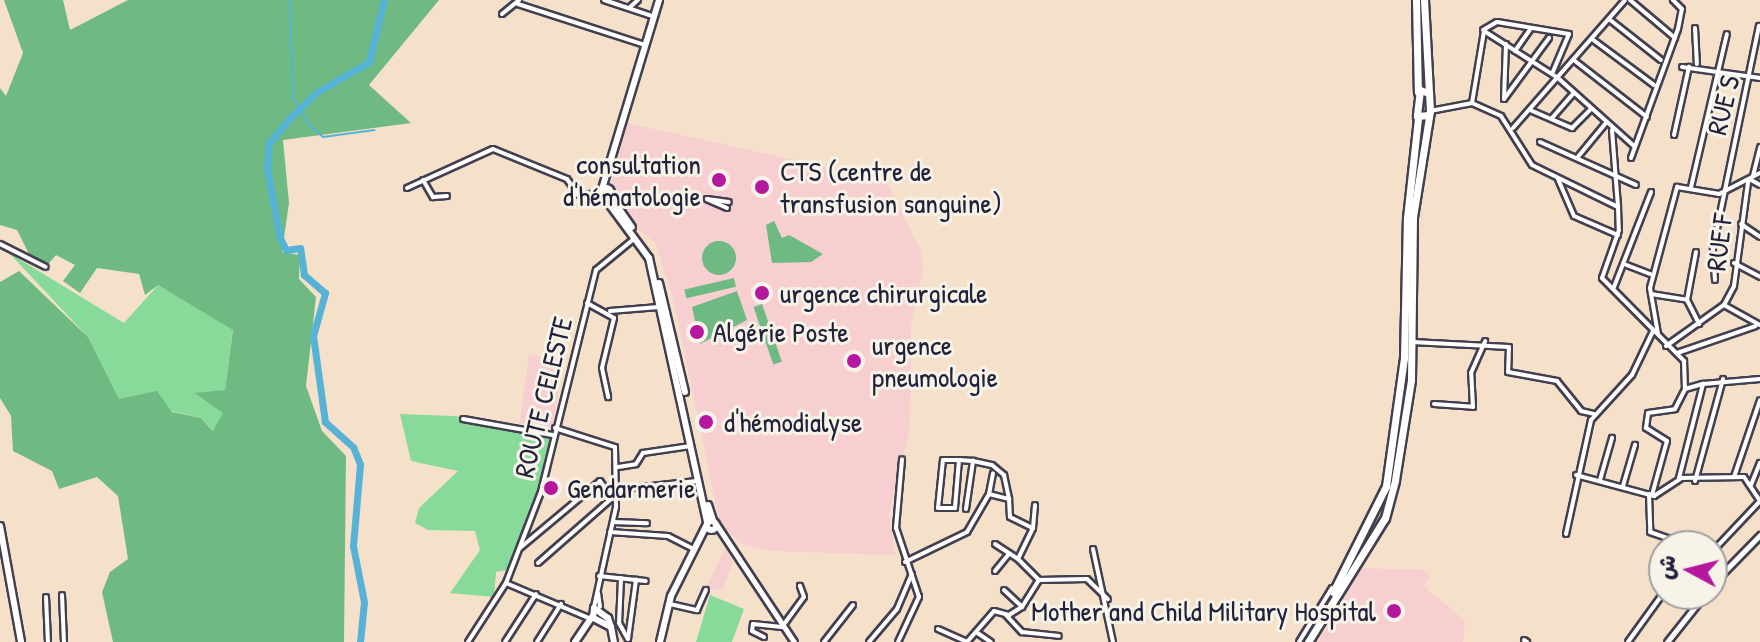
<!DOCTYPE html>
<html>
<head>
<meta charset="utf-8">
<style>
  body { margin:0 }
  #map { position:relative; width:1760px; height:642px; overflow:hidden; background:#f5e1ca; font-family:"Patrick Hand","Playpen Sans Arabic",sans-serif }
  div>[style] { position:absolute }
  .built>* { inset:0; background:#f7cfd1; transform-origin:0 0 }
  .green>* { inset:0; background:#88da9a }
  .forest>* { inset:0; background:#6eba82; transform-origin:0 0 }
  .round { border-radius:50% }
  .stream>* { height:2px; margin:-1px; padding:0 1px; transform-origin:1px; border-radius:1px; background:#57b3d5 }
  .river>* { height:7px; margin:-3.5px; padding:0 3.5px; transform-origin:3.5px; border-radius:3.5px; background:#57b3d5 }
  .roads { filter:drop-shadow(2px 0 #423f50) drop-shadow(-2px 0 #423f50) drop-shadow(0 2px #423f50) drop-shadow(0 -2px #423f50) }
  .minor>* { height:4px; margin:-2px; padding:0 2px; transform-origin:2px; border-radius:2px; background:#fff }
  .tertiary>* { height:4px; margin:-2px; padding:0 2px; transform-origin:2px; border-radius:2px; background:#fff }
  .secondary>* { height:5px; margin:-2.5px; padding:0 2.5px; transform-origin:2.5px; border-radius:2.5px; background:#fff }
  .primary>* { height:6px; margin:-3px; padding:0 3px; transform-origin:3px; border-radius:3px; background:#fff }
  .primary>.ring { margin:-3px; padding:0; box-sizing:content-box; background:none; border:6px solid #fff; border-radius:50% }
  .trunk>* { height:7px; margin:-3.5px; padding:0 3.5px; transform-origin:3.5px; border-radius:3.5px; background:#fff }
  .dots>* { width:22px; height:22px; translate:-50% -50%; box-sizing:border-box; border:4px solid #f7f3e8; border-radius:50% }
  span { translate:-50% -50%; white-space:nowrap; text-align:center; line-height:1.15; -webkit-text-stroke:6px #f7f3e8; paint-order:stroke }
  .street-label { font-size:28px; color:#22223b }
  .poi-label { font-size:28px; color:#22223b }
  .right { translate:-100% -50%; text-align:right }
  .left { translate:0 -50%; text-align:left }
  .north { position:absolute; left:1648px; top:530px; width:80px; height:80px; box-sizing:border-box; background:#f7f3e8; border:2px solid #a29fa3; border-radius:50%; rotate:277deg; font-size:22px; font-weight:700; line-height:32px; text-align:center; color:#22223b }
  .north::after { content:''; display:block; margin:auto; width:28px; height:36px; background:#b5179e; clip-path:polygon(50% 0,100% 100%,50% 72%,0 100%) }
</style>
</head>
<body>
<div id="map">
  <div class="built">
    <div style="clip-path:polygon(627px 123px,886px 180px,921px 251px,923px 272px,911px 324px,910px 429px,889px 513px,895px 555px,773px 551px,744px 545px,720px 525px,673px 298px,655px 243px,623px 217px,609px 192px)"></div>
    <div style="left:529px;top:355px;width:34px;height:69px;rotate:8deg"></div>
    <div style="clip-path:polygon(726px 547px,733px 563px,722px 591px,706px 588px)"></div>
    <div style="clip-path:polygon(1360px 568px,1424px 570px,1430px 576px,1424px 586px,1465px 621px,1463px 642px,1318px 642px)"></div>
  </div>
  <div class="green">
    <div style="clip-path:polygon(9px 253px,124px 323px,158px 285px,233px 329px,225px 390px,195px 394px,224px 413px,214px 431px,201px 418px,119px 399px,88px 337px)"></div>
    <div style="clip-path:polygon(400px 414px,455px 416px,551px 437px,540px 491px,507px 570px,496px 572px,494px 597px,450px 593px,480px 550px,475px 531px,428px 530px,415px 523px,419px 508px,458px 471px,411px 461px)"></div>
    <div style="clip-path:polygon(710px 595px,744px 609px,732px 642px,696px 642px)"></div>
  </div>
  <div class="forest">
    <div style="clip-path:polygon(4px 0,63px 0,70px 30px,128px 0,439px 0,369px 85px,411px 123px,283px 140px,289px 203px,282px 252px,300px 255px,299px 279px,316px 297px,306px 386px,322px 431px,346px 456px,344px 642px,113px 642px,102px 592px,110px 572px,128px 559px,118px 496px,97px 477px,59px 489px,52px 471px,13px 451px,11px 416px,0 398px,0 282px,19px 271px,88px 337px,119px 399px,157px 391px,172px 412px,201px 418px,213px 431px,223px 413px,194px 393px,225px 390px,233px 330px,158px 285px,145px 295px,139px 274px,97px 268px,80px 293px,63px 281px,75px 265px,56px 255px,48px 264px,30px 256px,17px 230px,0 225px,0 88px,6px 96px,23px 53px)"></div>
    <div style="clip-path:polygon(774px 221px,782px 238px,789px 235px,823px 254px,811px 262px,772px 263px,766px 225px)"></div>
    <div class="round" style="left:702px;top:241px;width:34px;height:34px"></div>
    <div style="left:734px;top:278px;width:9px;height:51px;rotate:77deg"></div>
    <div style="clip-path:polygon(737px 291px,747px 320px,700px 344px,692px 307px)"></div>
    <div style="left:762px;top:304px;width:61px;height:9px;rotate:71deg"></div>
  </div>
  <div class="stream">
    <div style="left:290px;top:0;width:98px;rotate:88.2deg"></div>
    <div style="left:293px;top:98px;width:33px;rotate:59deg"></div>
    <div style="left:310px;top:126px;width:17px;rotate:40deg"></div>
    <div style="left:323px;top:137px;width:52px;rotate:-7.7deg"></div>
  </div>
  <div class="river">
    <div style="left:360px;top:642px;width:40px;rotate:-84.3deg"></div>
    <div style="left:364px;top:602px;width:57px;rotate:-101.1deg"></div>
    <div style="left:353px;top:546px;width:82px;rotate:-85.1deg"></div>
    <div style="left:360px;top:464px;width:18px;rotate:-112deg"></div>
    <div style="left:353px;top:447px;width:38px;rotate:-138deg"></div>
    <div style="left:325px;top:422px;width:87px;rotate:-97.9deg"></div>
    <div style="left:313px;top:336px;width:45px;rotate:-74.4deg"></div>
    <div style="left:325px;top:293px;width:28px;rotate:-139deg"></div>
    <div style="left:304px;top:275px;width:27px;rotate:-98deg"></div>
    <div style="left:300px;top:248px;width:14px;rotate:172deg"></div>
    <div style="left:286px;top:250px;width:13px;rotate:-117deg"></div>
    <div style="left:280px;top:238px;width:70px;rotate:-100.7deg"></div>
    <div style="left:267px;top:169px;width:26px;rotate:-86deg"></div>
    <div style="left:269px;top:143px;width:33px;rotate:-50deg"></div>
    <div style="left:290px;top:118px;width:37px;rotate:-44deg"></div>
    <div style="left:317px;top:92px;width:60px;rotate:-30deg"></div>
    <div style="left:369px;top:62px;width:64px;rotate:-76.4deg"></div>
  </div>
  <div class="roads">
    <div class="minor">
      <div style="left:604px;top:0;width:51px;rotate:18.4deg"></div>
      <div style="left:1630px;top:0;width:59px;rotate:40.2deg"></div>
      <div style="left:518px;top:4px;width:133px;rotate:17.9deg"></div>
      <div style="left:629px;top:8px;width:12px;rotate:-42deg"></div>
      <div style="left:502px;top:14px;width:22px;rotate:-39deg"></div>
      <div style="left:1609px;top:19px;width:66px;rotate:38.3deg"></div>
      <div style="left:1695px;top:28px;width:36px;rotate:87deg"></div>
      <div style="left:1483px;top:30px;width:16px;rotate:-30deg"></div>
      <div style="left:1497px;top:22px;width:73px;rotate:9.5deg"></div>
      <div style="left:1569px;top:34px;width:43px;rotate:113deg"></div>
      <div style="left:1592px;top:39px;width:77px;rotate:36.6deg"></div>
      <div style="left:1506px;top:44px;width:55px;rotate:92.1deg"></div>
      <div style="left:1504px;top:99px;width:76px;rotate:-53.6deg"></div>
      <div style="left:1515px;top:51px;width:28px;rotate:-55deg"></div>
      <div style="left:1575px;top:61px;width:91px;rotate:37.9deg"></div>
      <div style="left:1682px;top:67px;width:79px;rotate:8deg"></div>
      <div style="left:1472px;top:103px;width:73px;rotate:-80.5deg"></div>
      <div style="left:1484px;top:31px;width:88px;rotate:32.4deg"></div>
      <div style="left:1558px;top:78px;width:102px;rotate:41.8deg"></div>
      <div style="left:1530px;top:110px;width:46px;rotate:23.2deg"></div>
      <div style="left:1572px;top:128px;width:27px;rotate:-45deg"></div>
      <div style="left:1552px;top:118px;width:33px;rotate:-49deg"></div>
      <div style="left:1513px;top:128px;width:170px;rotate:-48.8deg"></div>
      <div style="left:1612px;top:130px;width:77px;rotate:85.5deg"></div>
      <div style="left:1674px;top:135px;width:70px;rotate:-77.6deg"></div>
      <div style="left:1540px;top:142px;width:105px;rotate:24.1deg"></div>
      <div style="left:1577px;top:158px;width:45px;rotate:-50.4deg"></div>
      <div style="left:1631px;top:158px;width:137px;rotate:-70deg"></div>
      <div style="left:1678px;top:29px;width:20px;rotate:-79deg"></div>
      <div style="left:1682px;top:9px;width:13px;rotate:-135deg"></div>
      <div style="left:1753px;top:176px;width:30px;rotate:-76deg"></div>
      <div style="left:1558px;top:179px;width:40px;rotate:66.6deg"></div>
      <div style="left:1574px;top:216px;width:48px;rotate:23.4deg"></div>
      <div style="left:423px;top:180px;width:20px;rotate:60deg"></div>
      <div style="left:433px;top:197px;width:14px;rotate:-4deg"></div>
      <div style="left:1751px;top:180px;width:10px;rotate:29deg"></div>
      <div style="left:1691px;top:187px;width:157px;rotate:-76.8deg"></div>
      <div style="left:407px;top:188px;width:94px;rotate:-24.4deg"></div>
      <div style="left:493px;top:149px;width:80px;rotate:22.1deg"></div>
      <div style="left:567px;top:179px;width:19px;rotate:55deg"></div>
      <div style="left:578px;top:195px;width:23px;rotate:-5deg"></div>
      <div style="left:727px;top:208px;width:22px;rotate:-156deg"></div>
      <div style="left:707px;top:199px;width:22px;rotate:8deg"></div>
      <div style="left:1741px;top:224px;width:23px;rotate:34deg"></div>
      <div style="left:0;top:244px;width:51px;rotate:26.6deg"></div>
      <div style="left:1696px;top:252px;width:49px;rotate:100.6deg"></div>
      <div style="left:1687px;top:300px;width:27px;rotate:63deg"></div>
      <div style="left:1734px;top:263px;width:30px;rotate:28deg"></div>
      <div style="left:1624px;top:264px;width:30px;rotate:21deg"></div>
      <div style="left:1715px;top:280px;width:32px;rotate:-94deg"></div>
      <div style="left:1713px;top:248px;width:227px;rotate:-78.3deg"></div>
      <div style="left:1614px;top:287px;width:102px;rotate:-68.7deg"></div>
      <div style="left:1651px;top:294px;width:36px;rotate:9deg"></div>
      <div style="left:587px;top:303px;width:31px;rotate:29deg"></div>
      <div style="left:614px;top:318px;width:51px;rotate:103.5deg"></div>
      <div style="left:602px;top:368px;width:30px;rotate:78deg"></div>
      <div style="left:1724px;top:305px;width:21px;rotate:-62deg"></div>
      <div style="left:1734px;top:286px;width:105px;rotate:-82.3deg"></div>
      <div style="left:610px;top:311px;width:49px;rotate:-4.7deg"></div>
      <div style="left:1412px;top:342px;width:97px;rotate:3deg"></div>
      <div style="left:1509px;top:347px;width:25px;rotate:92deg"></div>
      <div style="left:1508px;top:372px;width:50px;rotate:10.4deg"></div>
      <div style="left:1557px;top:381px;width:38px;rotate:51deg"></div>
      <div style="left:1581px;top:411px;width:13px;rotate:13deg"></div>
      <div style="left:1666px;top:346px;width:71px;rotate:-35.3deg"></div>
      <div style="left:1724px;top:305px;width:41px;rotate:29.1deg"></div>
      <div style="left:1677px;top:353px;width:83px;rotate:-18.9deg"></div>
      <div style="left:1703px;top:384px;width:57px;rotate:-5deg"></div>
      <div style="left:1434px;top:404px;width:39px;rotate:4deg"></div>
      <div style="left:1473px;top:407px;width:34px;rotate:-93deg"></div>
      <div style="left:1471px;top:373px;width:35px;rotate:-66deg"></div>
      <div style="left:463px;top:419px;width:91px;rotate:10.1deg"></div>
      <div style="left:555px;top:428px;width:63px;rotate:17.6deg"></div>
      <div style="left:615px;top:447px;width:60px;rotate:89deg"></div>
      <div style="left:616px;top:507px;width:102px;rotate:102.4deg"></div>
      <div style="left:959px;top:460px;width:48px;rotate:94.8deg"></div>
      <div style="left:955px;top:508px;width:17px;rotate:180deg"></div>
      <div style="left:938px;top:508px;width:48px;rotate:-84.1deg"></div>
      <div style="left:943px;top:460px;width:16px"></div>
      <div style="left:959px;top:460px;width:14px;rotate:4deg"></div>
      <div style="left:973px;top:461px;width:19px;rotate:12deg"></div>
      <div style="left:992px;top:465px;width:16px;rotate:40deg"></div>
      <div style="left:1004px;top:475px;width:25px;rotate:78deg"></div>
      <div style="left:618px;top:467px;width:18px;rotate:-9deg"></div>
      <div style="left:636px;top:464px;width:13px;rotate:-58deg"></div>
      <div style="left:643px;top:453px;width:48px;rotate:-8.5deg"></div>
      <div style="left:1576px;top:475px;width:81px;rotate:15.1deg"></div>
      <div style="left:1654px;top:496px;width:31px;rotate:-33deg"></div>
      <div style="left:1734px;top:477px;width:81px;rotate:-71.3deg"></div>
      <div style="left:1600px;top:480px;width:44px;rotate:-74.1deg"></div>
      <div style="left:1695px;top:481px;width:106px;rotate:-74.6deg"></div>
      <div style="left:1751px;top:485px;width:24px;rotate:-68deg"></div>
      <div style="left:1623px;top:486px;width:43px;rotate:-73.7deg"></div>
      <div style="left:616px;top:490px;width:81px;rotate:-6.3deg"></div>
      <div style="left:989px;top:494px;width:21px;rotate:-79deg"></div>
      <div style="left:1649px;top:494px;width:38px;rotate:88deg"></div>
      <div style="left:1650px;top:532px;width:24px;rotate:19deg"></div>
      <div style="left:1652px;top:495px;width:56px;rotate:-74.5deg"></div>
      <div style="left:1667px;top:441px;width:25px;rotate:-148deg"></div>
      <div style="left:1646px;top:428px;width:15px;rotate:-82deg"></div>
      <div style="left:1648px;top:413px;width:27px;rotate:-8deg"></div>
      <div style="left:1675px;top:409px;width:22px;rotate:-63deg"></div>
      <div style="left:966px;top:509px;width:49px;rotate:-81.7deg"></div>
      <div style="left:613px;top:522px;width:34px;rotate:2deg"></div>
      <div style="left:1033px;top:528px;width:23px;rotate:-85deg"></div>
      <div style="left:610px;top:532px;width:58px;rotate:3.9deg"></div>
      <div style="left:668px;top:536px;width:27px;rotate:27deg"></div>
      <div style="left:1566px;top:534px;width:117px;rotate:-77.6deg"></div>
      <div style="left:1591px;top:420px;width:61px;rotate:-47.7deg"></div>
      <div style="left:1632px;top:375px;width:49px;rotate:-64.5deg"></div>
      <div style="left:995px;top:544px;width:27px;rotate:33deg"></div>
      <div style="left:520px;top:548px;width:104px;rotate:-39.9deg"></div>
      <div style="left:600px;top:481px;width:21px;rotate:55deg"></div>
      <div style="left:1093px;top:549px;width:95px;rotate:77.9deg"></div>
      <div style="left:1712px;top:552px;width:70px;rotate:-46.7deg"></div>
      <div style="left:905px;top:562px;width:69px;rotate:-25.8deg"></div>
      <div style="left:967px;top:532px;width:44px;rotate:-59.9deg"></div>
      <div style="left:989px;top:494px;width:21px;rotate:14deg"></div>
      <div style="left:1009px;top:499px;width:18px;rotate:87deg"></div>
      <div style="left:1010px;top:517px;width:25px;rotate:26deg"></div>
      <div style="left:1033px;top:528px;width:34px;rotate:116deg"></div>
      <div style="left:1018px;top:559px;width:30px;rotate:45deg"></div>
      <div style="left:1039px;top:580px;width:48px;rotate:-1.2deg"></div>
      <div style="left:1087px;top:579px;width:29px;rotate:44deg"></div>
      <div style="left:538px;top:563px;width:97px;rotate:-41.2deg"></div>
      <div style="left:995px;top:571px;width:22px;rotate:-51deg"></div>
      <div style="left:599px;top:576px;width:47px;rotate:6.1deg"></div>
      <div style="left:621px;top:578px;width:45px;rotate:92.5deg"></div>
      <div style="left:619px;top:623px;width:18px;rotate:61deg"></div>
      <div style="left:628px;top:639px;width:60px;rotate:-82.3deg"></div>
      <div style="left:506px;top:583px;width:92px;rotate:23deg"></div>
      <div style="left:1004px;top:590px;width:25px;rotate:43deg"></div>
      <div style="left:598px;top:593px;width:14px;rotate:82deg"></div>
      <div style="left:62px;top:595px;width:47px;rotate:87.6deg"></div>
      <div style="left:46px;top:597px;width:45px;rotate:87.5deg"></div>
      <div style="left:670px;top:604px;width:28px;rotate:13deg"></div>
      <div style="left:697px;top:610px;width:22px;rotate:-66deg"></div>
      <div style="left:1005px;top:614px;width:25px;rotate:47deg"></div>
      <div style="left:1022px;top:632px;width:37px;rotate:6deg"></div>
      <div style="left:938px;top:629px;width:32px;rotate:24deg"></div>
      <div style="left:976px;top:632px;width:18px;rotate:34deg"></div>
      <div style="left:764px;top:637px;width:13px;rotate:-153deg"></div>
      <div style="left:752px;top:631px;width:7px;rotate:-82deg"></div>
      <div style="left:753px;top:624px;width:29px;rotate:6deg"></div>
      <div style="left:782px;top:627px;width:37px;rotate:-54deg"></div>
      <div style="left:804px;top:597px;width:12px;rotate:-110deg"></div>
      <div style="left:1524px;top:640px;width:4px;rotate:34deg"></div>
      <div style="left:468px;top:642px;width:70px;rotate:-57.2deg"></div>
      <div style="left:506px;top:583px;width:97px;rotate:-69deg"></div>
      <div style="left:541px;top:492px;width:229px;rotate:-76.1deg"></div>
      <div style="left:596px;top:270px;width:50px;rotate:-39.4deg"></div>
      <div style="left:505px;top:642px;width:57px;rotate:-57.1deg"></div>
      <div style="left:537px;top:642px;width:45px;rotate:-57.7deg"></div>
      <div style="left:824px;top:642px;width:47px;rotate:-51.9deg"></div>
      <div style="left:869px;top:642px;width:43px;rotate:-49.7deg"></div>
      <div style="left:897px;top:609px;width:38px;rotate:-67deg"></div>
      <div style="left:898px;top:642px;width:50px;rotate:-65deg"></div>
      <div style="left:919px;top:597px;width:73px;rotate:-108.4deg"></div>
      <div style="left:896px;top:528px;width:69px;rotate:-85deg"></div>
      <div style="left:967px;top:642px;width:41px;rotate:-48.9deg"></div>
      <div style="left:994px;top:611px;width:16px;rotate:15deg"></div>
      <div style="left:1009px;top:615px;width:15px;rotate:-32deg"></div>
      <div style="left:1022px;top:607px;width:32px;rotate:-58deg"></div>
      <div style="left:1628px;top:642px;width:62px;rotate:-54.2deg"></div>
    </div>
    <div class="tertiary">
      <div style="left:1430px;top:111px;width:43px;rotate:-10.8deg"></div>
      <div style="left:1472px;top:103px;width:32px;rotate:24deg"></div>
      <div style="left:1501px;top:116px;width:58px;rotate:57.7deg"></div>
      <div style="left:1532px;top:165px;width:96px;rotate:26deg"></div>
      <div style="left:1618px;top:207px;width:23px;rotate:88deg"></div>
      <div style="left:1619px;top:230px;width:51px;rotate:109.5deg"></div>
      <div style="left:1602px;top:278px;width:117px;rotate:45.3deg"></div>
      <div style="left:1684px;top:361px;width:28px;rotate:88deg"></div>
      <div style="left:1685px;top:389px;width:19px;rotate:-16deg"></div>
      <div style="left:1658px;top:334px;width:47px;rotate:-99.9deg"></div>
      <div style="left:1650px;top:288px;width:105px;rotate:-75deg"></div>
      <div style="left:1677px;top:187px;width:43px;rotate:9.5deg"></div>
      <div style="left:1719px;top:194px;width:46px;rotate:-27.1deg"></div>
      <div style="left:1703px;top:384px;width:97px;rotate:104.3deg"></div>
      <div style="left:1679px;top:478px;width:65px;rotate:-0.9deg"></div>
      <div style="left:1744px;top:477px;width:29px;rotate:56deg"></div>
      <div style="left:1299px;top:642px;width:63px;rotate:-58.6deg"></div>
    </div>
    <div class="secondary">
      <div style="left:716px;top:524px;width:141px;rotate:56.5deg"></div>
      <div style="left:1712px;top:584px;width:69px;rotate:-45.6deg"></div>
      <div style="left:1667px;top:642px;width:61px;rotate:-51.6deg"></div>
    </div>
    <div class="primary">
      <div class="ring" style="left:601px;top:188px;width:4px;height:4px"></div>
      <div style="left:602px;top:189px;width:197px;rotate:-73.2deg"></div>
      <div style="left:610px;top:196px;width:38px;rotate:55deg"></div>
      <div style="left:604px;top:197px;width:76px;rotate:53.6deg"></div>
      <div style="left:649px;top:258px;width:270px;rotate:77.6deg"></div>
      <div style="left:659px;top:283px;width:112px;rotate:76.6deg"></div>
      <div style="left:708px;top:505px;width:16px;rotate:72deg"></div>
      <div class="ring" style="left:706.5px;top:520.5px;width:3px;height:3px"></div>
      <div style="left:0;top:526px;width:118px;rotate:79.7deg"></div>
      <div style="left:611px;top:627px;width:20px;rotate:-153deg"></div>
      <div style="left:593px;top:618px;width:10px;rotate:-84deg"></div>
      <div style="left:594px;top:608px;width:17px;rotate:36deg"></div>
      <div style="left:608px;top:618px;width:9px;rotate:72deg"></div>
      <div style="left:611px;top:627px;width:15px;rotate:79deg"></div>
      <div style="left:575px;top:642px;width:30px;rotate:-56deg"></div>
      <div style="left:660px;top:642px;width:47px;rotate:-76.6deg"></div>
      <div style="left:671px;top:596px;width:80px;rotate:-63.4deg"></div>
    </div>
    <div class="trunk">
      <div style="left:1416px;top:0;width:92px;rotate:88.8deg"></div>
      <div style="left:1424px;top:0;width:93px;rotate:86.9deg"></div>
      <div style="left:1333px;top:592px;width:119px;rotate:-63.4deg"></div>
      <div style="left:1386px;top:486px;width:129px;rotate:-82deg"></div>
      <div style="left:1404px;top:358px;width:140px;rotate:-88.8deg"></div>
      <div style="left:1407px;top:218px;width:101px;rotate:-83.7deg"></div>
      <div style="left:1308px;top:642px;width:146px;rotate:-58.2deg"></div>
      <div style="left:1385px;top:518px;width:39px;rotate:-75deg"></div>
      <div style="left:1395px;top:480px;width:101px;rotate:-80.9deg"></div>
      <div style="left:1411px;top:380px;width:163px;rotate:-89.3deg"></div>
      <div style="left:1413px;top:217px;width:107px;rotate:-80.9deg"></div>
      <div style="left:1430px;top:111px;width:18px;rotate:-93deg"></div>
      <div style="left:1429px;top:93px;width:9px;rotate:-162deg"></div>
      <div style="left:1420px;top:90px;width:26px;rotate:97deg"></div>
      <div style="left:1417px;top:116px;width:12px;rotate:-5deg"></div>
    </div>
  </div>
  <div class="dots">
    <div style="left:719px;top:180px;background:#b5179e"></div>
    <div style="left:762px;top:187px;background:#b5179e"></div>
    <div style="left:762px;top:293px;background:#b5179e"></div>
    <div style="left:697px;top:332px;background:#b5179e"></div>
    <div style="left:854px;top:361px;background:#b5179e"></div>
    <div style="left:706px;top:422px;background:#b5179e"></div>
    <div style="left:551px;top:488px;background:#b5179e"></div>
    <div style="left:1394px;top:611px;background:#b5179e"></div>
  </div>
  <div class="street-label">
    <span style="left:1723px;top:105px;rotate:-76deg">RUE S</span>
    <span style="left:1719px;top:242px;rotate:-83deg">RUE F</span>
    <span style="left:543px;top:397px;rotate:-76deg">ROUTE CELESTE</span>
  </div>
  <div class="poi-label">
    <span class="right" style="left:701px;top:180px">consultation<br>d'hématologie</span>
    <span class="left" style="left:780px;top:187px">CTS (centre de<br>transfusion sanguine)</span>
    <span class="left" style="left:780px;top:293px">urgence chirurgicale</span>
    <span class="left" style="left:713px;top:332px">Algérie Poste</span>
    <span class="left" style="left:872px;top:361px">urgence<br>pneumologie</span>
    <span class="left" style="left:724px;top:422px">d'hémodialyse</span>
    <span class="left" style="left:567px;top:488px">Gendarmerie</span>
    <span class="right" style="left:1376px;top:611px">Mother and Child Military Hospital</span>
  </div>
  <div class="north">ش</div>
</div>
</body>
</html>
